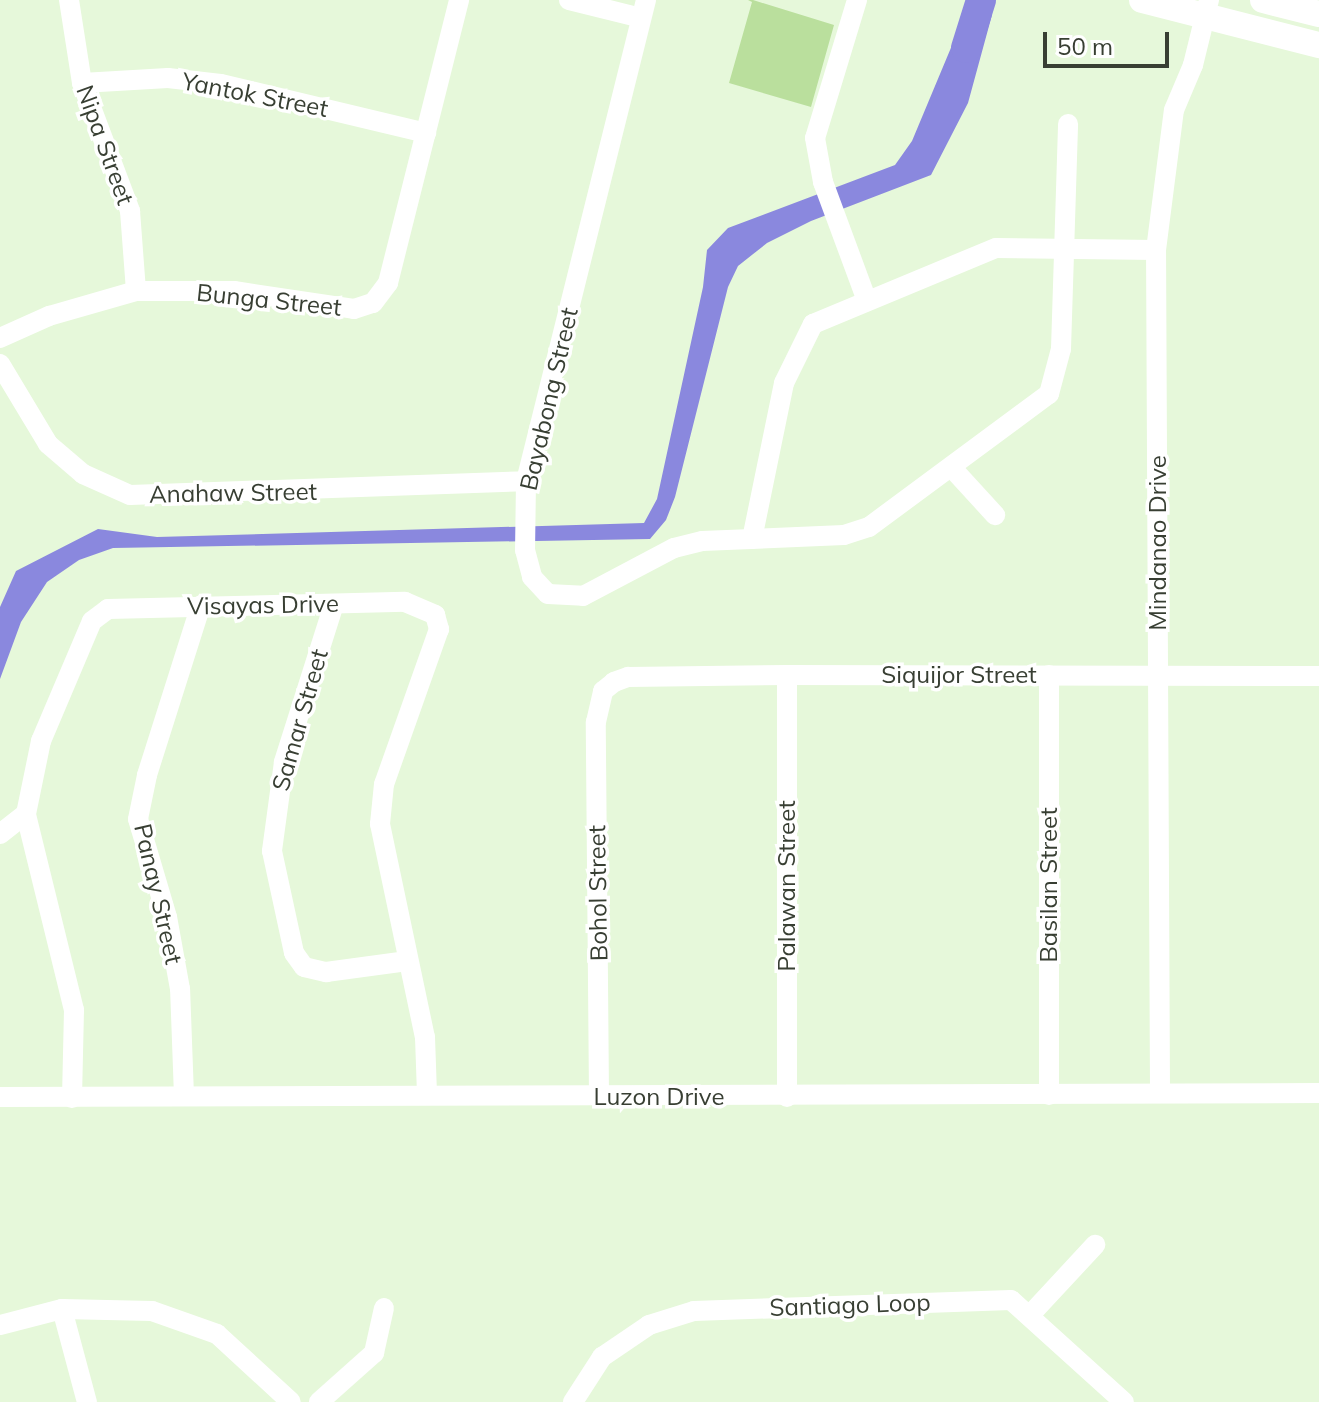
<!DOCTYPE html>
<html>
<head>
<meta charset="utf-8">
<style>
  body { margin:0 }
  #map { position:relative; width:1319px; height:1402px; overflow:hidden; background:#e6f8da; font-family:Mulish,sans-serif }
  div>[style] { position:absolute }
  .green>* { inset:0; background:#badf9d }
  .water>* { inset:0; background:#8a88de }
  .river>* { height:30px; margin:-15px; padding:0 15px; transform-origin:15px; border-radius:15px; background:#8a88de }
  .minor>* { height:20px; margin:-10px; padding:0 10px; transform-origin:10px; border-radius:10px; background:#fff }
  .major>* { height:26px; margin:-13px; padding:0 13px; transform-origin:13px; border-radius:13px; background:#fff }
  span { translate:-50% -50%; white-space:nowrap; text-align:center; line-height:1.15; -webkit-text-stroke:7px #fff; paint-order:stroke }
  .street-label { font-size:24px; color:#383f33 }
  .scale { position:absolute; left:1043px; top:32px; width:126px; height:36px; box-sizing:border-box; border:4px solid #383f33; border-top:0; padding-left:10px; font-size:24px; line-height:28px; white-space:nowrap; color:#383f33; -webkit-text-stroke:6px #fff; paint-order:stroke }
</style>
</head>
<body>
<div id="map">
  <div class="green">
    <div style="clip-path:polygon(748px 0,753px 0,834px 25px,811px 107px,729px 83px,752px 2px)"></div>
  </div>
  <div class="water">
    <div style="clip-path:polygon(968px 7px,992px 15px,968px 103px,931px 175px,811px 221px,767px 243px,738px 266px,728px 287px,675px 497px,666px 520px,650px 539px,113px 548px,79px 560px,47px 582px,21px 622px,0 679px,0 607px,16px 571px,98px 529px,157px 537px,644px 523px,657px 499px,703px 287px,707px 250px,728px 228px,895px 165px,912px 141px)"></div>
  </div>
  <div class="river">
    <div style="left:966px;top:48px;width:50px;rotate:-72.6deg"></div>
  </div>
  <div class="minor">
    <div style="left:69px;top:0;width:84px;rotate:81.1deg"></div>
    <div style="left:82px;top:83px;width:137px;rotate:69.4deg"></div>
    <div style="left:130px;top:211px;width:80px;rotate:85.7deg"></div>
    <div style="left:569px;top:0;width:74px;rotate:14deg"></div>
    <div style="left:646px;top:0;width:496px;rotate:104deg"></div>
    <div style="left:526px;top:481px;width:69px;rotate:90.8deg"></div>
    <div style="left:525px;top:550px;width:28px;rotate:75deg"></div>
    <div style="left:532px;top:577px;width:23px;rotate:47deg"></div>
    <div style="left:548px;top:594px;width:35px;rotate:3deg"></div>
    <div style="left:583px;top:596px;width:103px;rotate:-27.8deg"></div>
    <div style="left:674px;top:548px;width:29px;rotate:-14deg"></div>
    <div style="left:702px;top:541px;width:142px;rotate:-2.4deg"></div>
    <div style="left:844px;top:535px;width:26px;rotate:-18deg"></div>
    <div style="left:869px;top:527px;width:224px;rotate:-36.5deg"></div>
    <div style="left:1049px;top:394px;width:47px;rotate:-75.1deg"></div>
    <div style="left:1061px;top:349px;width:225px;rotate:-88.2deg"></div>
    <div style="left:857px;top:0;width:144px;rotate:106.9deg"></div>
    <div style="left:815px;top:138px;width:45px;rotate:79.7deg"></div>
    <div style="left:823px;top:182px;width:127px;rotate:69.7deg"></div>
    <div style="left:82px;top:83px;width:86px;rotate:-3.3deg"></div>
    <div style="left:168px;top:78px;width:53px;rotate:6.5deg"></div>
    <div style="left:221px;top:84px;width:211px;rotate:13.4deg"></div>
    <div style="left:0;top:338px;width:54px;rotate:-24.2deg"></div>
    <div style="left:49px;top:316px;width:91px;rotate:-16deg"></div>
    <div style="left:136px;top:291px;width:98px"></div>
    <div style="left:234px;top:291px;width:121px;rotate:8.5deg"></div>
    <div style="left:354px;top:309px;width:20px;rotate:-18deg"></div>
    <div style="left:373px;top:303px;width:25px;rotate:-53deg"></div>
    <div style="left:388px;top:283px;width:292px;rotate:-75.9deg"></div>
    <div style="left:0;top:364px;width:93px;rotate:59deg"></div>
    <div style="left:48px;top:444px;width:46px;rotate:40.6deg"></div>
    <div style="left:83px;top:474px;width:51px;rotate:24.1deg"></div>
    <div style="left:130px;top:495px;width:396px;rotate:-2deg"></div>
    <div style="left:952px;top:468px;width:64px;rotate:47.5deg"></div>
    <div style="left:752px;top:539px;width:159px;rotate:-78.4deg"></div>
    <div style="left:784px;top:383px;width:66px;rotate:-63.8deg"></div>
    <div style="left:813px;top:324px;width:198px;rotate:-22.6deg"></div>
    <div style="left:996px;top:248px;width:160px;rotate:0.7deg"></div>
    <div style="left:334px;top:604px;width:166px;rotate:107.6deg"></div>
    <div style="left:284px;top:762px;width:90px;rotate:97.7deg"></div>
    <div style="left:272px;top:851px;width:104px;rotate:77.8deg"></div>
    <div style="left:294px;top:953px;width:17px;rotate:54deg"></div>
    <div style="left:304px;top:967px;width:23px;rotate:13deg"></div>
    <div style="left:326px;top:972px;width:82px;rotate:-7.7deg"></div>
    <div style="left:0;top:834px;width:33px;rotate:-38deg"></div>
    <div style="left:1160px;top:1092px;width:842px;rotate:-90.27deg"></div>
    <div style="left:1156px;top:250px;width:141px;rotate:-82.7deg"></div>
    <div style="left:1174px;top:110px;width:49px;rotate:-67.1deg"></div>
    <div style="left:1193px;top:65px;width:67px;rotate:-76.2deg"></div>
    <div style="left:1049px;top:1095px;width:420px;rotate:-90deg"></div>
    <div style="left:184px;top:1096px;width:107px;rotate:-92.1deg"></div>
    <div style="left:180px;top:989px;width:73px;rotate:-100.2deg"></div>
    <div style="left:167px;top:917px;width:102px;rotate:-106.5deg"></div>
    <div style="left:138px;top:819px;width:45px;rotate:-78.4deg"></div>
    <div style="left:147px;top:775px;width:178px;rotate:-72.4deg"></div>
    <div style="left:0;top:1097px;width:1319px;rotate:-0.17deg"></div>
    <div style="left:599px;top:1097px;width:375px;rotate:-90.5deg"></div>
    <div style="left:596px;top:722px;width:32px;rotate:-77deg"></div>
    <div style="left:603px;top:691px;width:14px;rotate:-39deg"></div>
    <div style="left:614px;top:682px;width:15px;rotate:-20deg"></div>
    <div style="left:628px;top:677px;width:159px;rotate:-0.7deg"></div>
    <div style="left:787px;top:675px;width:532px;rotate:0.11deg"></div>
    <div style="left:787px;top:1097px;width:422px;rotate:-90deg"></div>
    <div style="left:72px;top:1098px;width:88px;rotate:-88.7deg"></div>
    <div style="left:74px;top:1010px;width:202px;rotate:-103.8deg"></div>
    <div style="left:26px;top:814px;width:75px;rotate:-78.4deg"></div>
    <div style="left:41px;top:741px;width:130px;rotate:-67deg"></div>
    <div style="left:92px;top:621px;width:20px;rotate:-37deg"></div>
    <div style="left:108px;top:609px;width:297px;rotate:-1.4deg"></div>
    <div style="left:405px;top:602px;width:33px;rotate:23deg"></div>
    <div style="left:435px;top:615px;width:15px;rotate:74deg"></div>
    <div style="left:439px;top:629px;width:164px;rotate:109.5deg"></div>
    <div style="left:384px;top:784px;width:40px;rotate:95.7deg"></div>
    <div style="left:380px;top:824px;width:218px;rotate:78.1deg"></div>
    <div style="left:425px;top:1037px;width:57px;rotate:88deg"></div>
    <div style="left:62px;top:1309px;width:96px;rotate:75deg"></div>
    <div style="left:1030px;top:1315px;width:96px;rotate:-47.1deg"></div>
    <div style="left:0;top:1325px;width:64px;rotate:-14.5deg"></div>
    <div style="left:62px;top:1309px;width:90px;rotate:1.3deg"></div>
    <div style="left:152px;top:1311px;width:69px;rotate:19.5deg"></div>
    <div style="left:217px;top:1334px;width:100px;rotate:42.6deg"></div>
    <div style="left:319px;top:1402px;width:74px;rotate:-41.7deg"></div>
    <div style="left:374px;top:1353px;width:46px;rotate:-77.5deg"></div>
    <div style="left:573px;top:1402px;width:54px;rotate:-57.2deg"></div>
    <div style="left:602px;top:1357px;width:57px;rotate:-34.2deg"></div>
    <div style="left:649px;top:1325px;width:47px;rotate:-17.3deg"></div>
    <div style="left:694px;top:1311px;width:317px;rotate:-2deg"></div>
    <div style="left:1011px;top:1300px;width:152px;rotate:42.1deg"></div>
  </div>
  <div class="major">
    <div style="left:1142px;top:0;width:183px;rotate:14.3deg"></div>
    <div style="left:1263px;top:0;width:58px;rotate:14deg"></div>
  </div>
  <div class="street-label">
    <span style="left:255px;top:95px;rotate:11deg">Yantok Street</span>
    <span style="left:105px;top:145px;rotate:70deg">Nipa Street</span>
    <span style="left:269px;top:300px;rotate:6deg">Bunga Street</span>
    <span style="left:549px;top:399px;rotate:-77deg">Bayabong Street</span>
    <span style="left:233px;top:493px;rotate:-1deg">Anahaw Street</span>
    <span style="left:1158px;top:543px;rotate:-90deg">Mindanao Drive</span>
    <span style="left:263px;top:605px;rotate:-1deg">Visayas Drive</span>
    <span style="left:959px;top:675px">Siquijor Street</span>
    <span style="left:300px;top:720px;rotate:-74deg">Samar Street</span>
    <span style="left:1049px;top:885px;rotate:-90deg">Basilan Street</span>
    <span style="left:787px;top:886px;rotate:-90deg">Palawan Street</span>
    <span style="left:598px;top:893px;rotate:-91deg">Bohol Street</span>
    <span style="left:158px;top:894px;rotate:77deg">Panay Street</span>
    <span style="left:659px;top:1097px">Luzon Drive</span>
    <span style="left:850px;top:1305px;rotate:-2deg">Santiago Loop</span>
  </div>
  <div class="scale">50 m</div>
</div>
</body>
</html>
